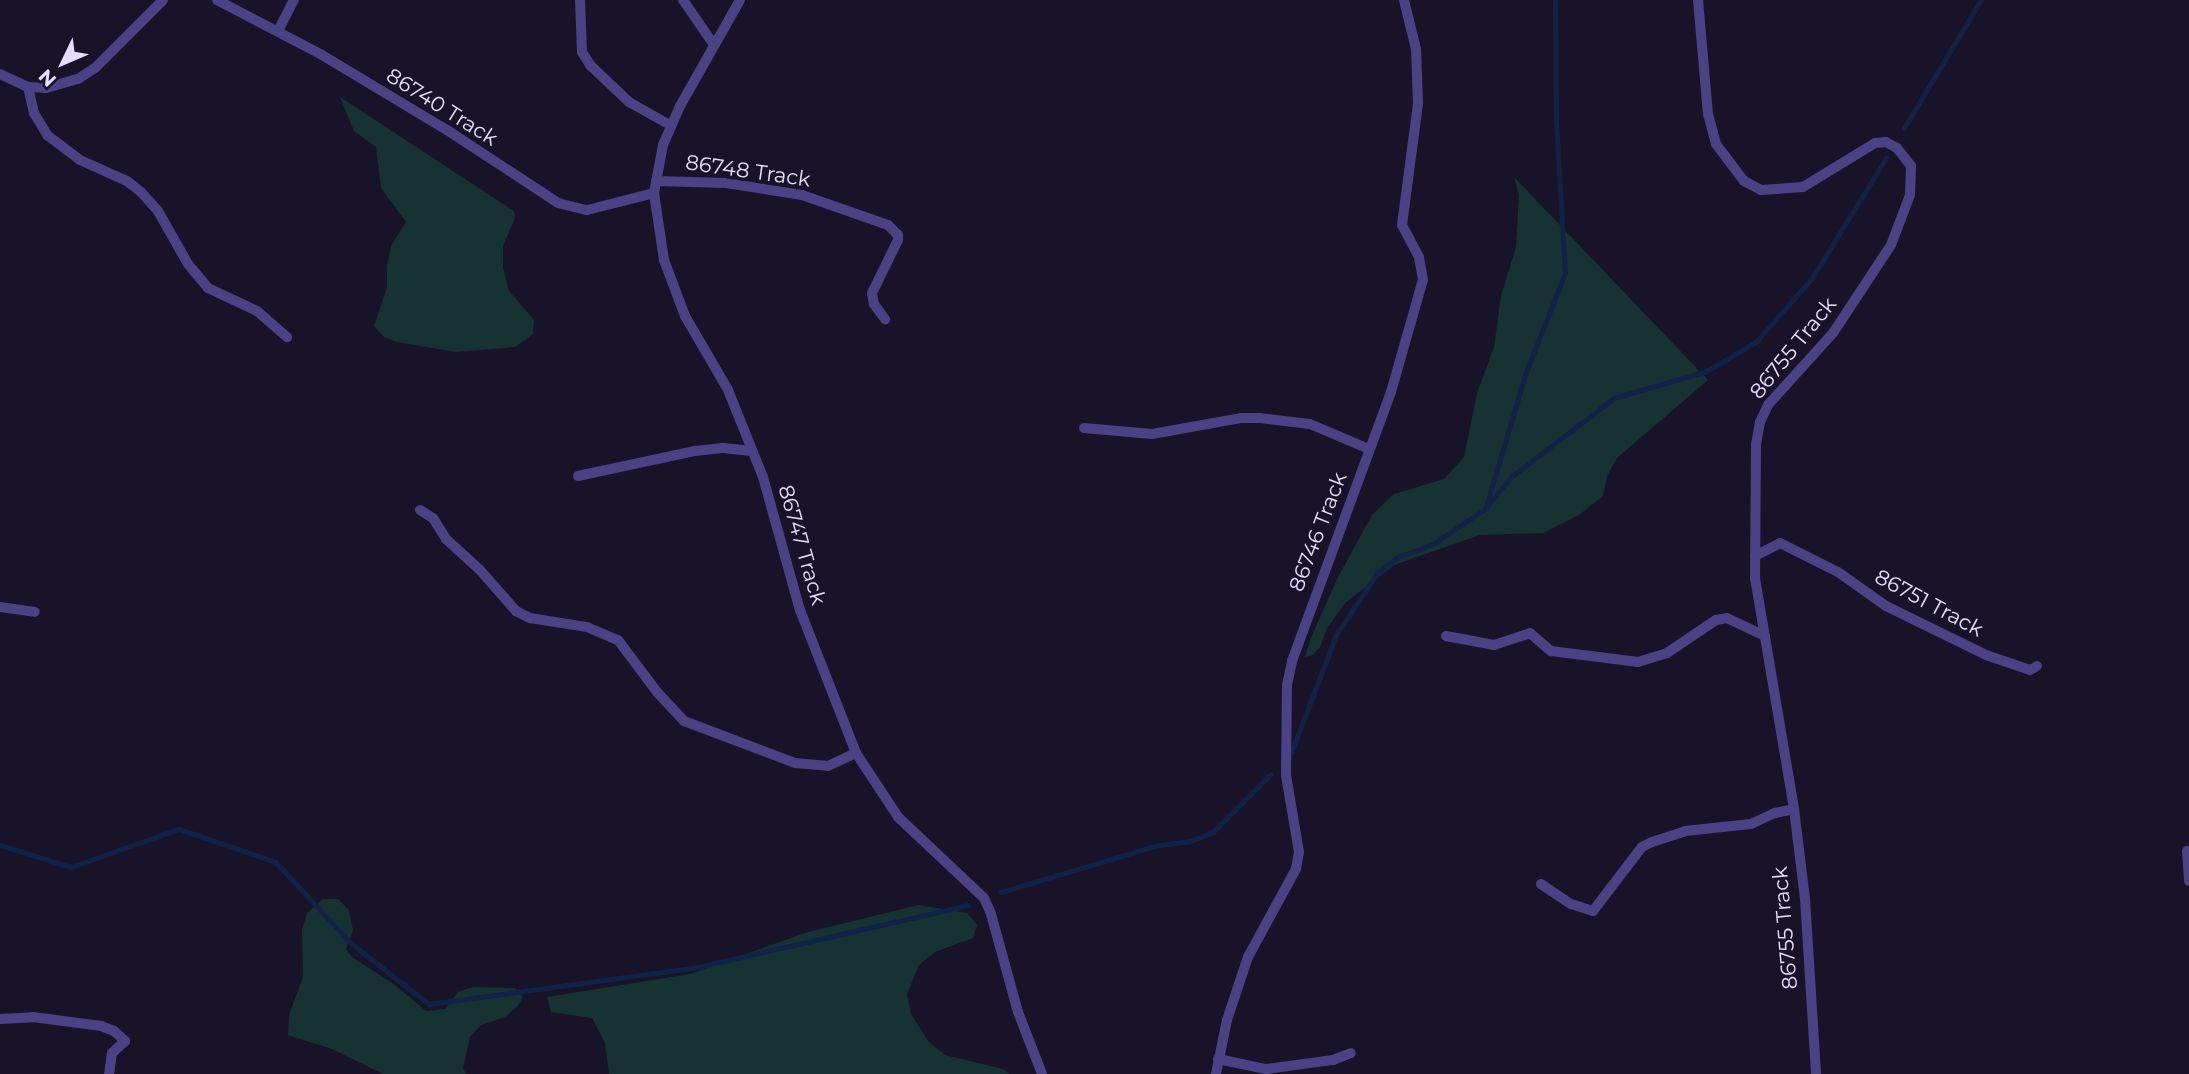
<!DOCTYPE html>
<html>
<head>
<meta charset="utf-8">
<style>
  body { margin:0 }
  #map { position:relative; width:2189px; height:1074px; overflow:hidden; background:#191329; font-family:Montserrat,sans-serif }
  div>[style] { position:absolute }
  .green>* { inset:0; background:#163233 }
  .stream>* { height:4.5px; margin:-2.25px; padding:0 2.25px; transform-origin:2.25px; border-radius:2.25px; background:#112249 }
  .minor>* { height:10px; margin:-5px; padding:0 5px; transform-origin:5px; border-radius:5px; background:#4a4285 }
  span { translate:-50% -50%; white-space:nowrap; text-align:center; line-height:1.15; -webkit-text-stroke:7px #191329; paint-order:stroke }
  .street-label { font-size:21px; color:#e4defc }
  .north { position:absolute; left:28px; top:28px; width:70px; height:70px; -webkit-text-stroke:5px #191329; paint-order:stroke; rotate:226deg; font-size:19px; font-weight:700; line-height:28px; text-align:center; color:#e4defc }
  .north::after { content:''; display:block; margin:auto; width:24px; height:32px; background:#e4defc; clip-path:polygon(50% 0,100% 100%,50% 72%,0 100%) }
</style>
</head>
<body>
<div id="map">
  <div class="green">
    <div style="clip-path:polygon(340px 97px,514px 211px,515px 218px,503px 246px,503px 268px,509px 291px,534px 320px,533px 334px,515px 347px,456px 352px,397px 342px,384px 337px,374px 326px,387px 287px,387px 266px,391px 246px,406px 222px,381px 188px,376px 147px,354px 131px)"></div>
    <div style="clip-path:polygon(1514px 177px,1708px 380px,1617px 458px,1607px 476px,1603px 496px,1579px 515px,1543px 533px,1480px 535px,1394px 565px,1345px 603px,1327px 628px,1320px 647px,1313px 655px,1305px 657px,1310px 640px,1338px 577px,1372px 515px,1394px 494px,1444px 479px,1464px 457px,1477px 393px,1494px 347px,1501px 296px,1516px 247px,1519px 195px)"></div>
    <div style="clip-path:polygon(323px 899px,338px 899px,349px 910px,353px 930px,346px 949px,352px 957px,395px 985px,426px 1011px,445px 1009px,458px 992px,473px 987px,515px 988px,523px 997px,517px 1007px,505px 1017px,481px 1025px,470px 1037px,463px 1068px,466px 1074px,383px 1074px,332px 1049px,288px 1035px,289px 1015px,303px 977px,302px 929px,307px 913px)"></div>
    <div style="clip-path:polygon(919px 905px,967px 913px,977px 925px,973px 938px,935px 952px,919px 965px,907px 994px,911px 1014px,928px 1041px,945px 1055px,1003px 1069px,1009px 1074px,609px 1074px,605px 1043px,592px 1018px,551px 1012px,547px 997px,690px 974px,808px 932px)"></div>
  </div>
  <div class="stream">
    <div style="left:1904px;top:128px;width:149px;rotate:-59deg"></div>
    <div style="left:1486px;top:507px;width:138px;rotate:-73.5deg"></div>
    <div style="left:1525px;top:375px;width:110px;rotate:-68.6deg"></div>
    <div style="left:1565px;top:273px;width:153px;rotate:-93.4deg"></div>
    <div style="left:1556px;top:120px;width:120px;rotate:-90.5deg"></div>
    <div style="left:1291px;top:753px;width:126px;rotate:-69.1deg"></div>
    <div style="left:1336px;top:635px;width:76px;rotate:-56.3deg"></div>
    <div style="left:1378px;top:572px;width:25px;rotate:-37deg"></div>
    <div style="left:1398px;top:557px;width:37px;rotate:-20deg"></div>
    <div style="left:1433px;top:544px;width:63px;rotate:-33.9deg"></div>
    <div style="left:1485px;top:509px;width:41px;rotate:-50.9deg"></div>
    <div style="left:1511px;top:477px;width:130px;rotate:-37.5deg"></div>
    <div style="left:1614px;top:398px;width:97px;rotate:-16.2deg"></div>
    <div style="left:1707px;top:371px;width:57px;rotate:-30.6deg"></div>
    <div style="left:1756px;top:342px;width:85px;rotate:-48.8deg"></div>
    <div style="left:1812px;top:278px;width:141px;rotate:-58.3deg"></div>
    <div style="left:0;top:845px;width:74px;rotate:17.2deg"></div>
    <div style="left:71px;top:867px;width:114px;rotate:-19.4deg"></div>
    <div style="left:179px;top:829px;width:102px;rotate:18.8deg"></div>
    <div style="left:276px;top:862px;width:110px;rotate:47.2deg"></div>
    <div style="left:351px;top:943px;width:99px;rotate:38deg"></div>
    <div style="left:429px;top:1004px;width:272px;rotate:-7.8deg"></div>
    <div style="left:698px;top:967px;width:277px;rotate:-12.9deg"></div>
    <div style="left:1001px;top:892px;width:165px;rotate:-16.6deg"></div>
    <div style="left:1159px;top:845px;width:31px;rotate:-7deg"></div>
    <div style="left:1190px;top:841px;width:25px;rotate:-21deg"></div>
    <div style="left:1213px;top:832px;width:81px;rotate:-45deg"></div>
  </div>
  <div class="minor">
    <div style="left:217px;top:0;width:119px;rotate:27.6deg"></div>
    <div style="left:322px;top:55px;width:146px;rotate:31deg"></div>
    <div style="left:447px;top:130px;width:133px;rotate:33.3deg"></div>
    <div style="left:558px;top:203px;width:30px;rotate:14deg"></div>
    <div style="left:587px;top:210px;width:69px;rotate:-14.2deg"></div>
    <div style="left:580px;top:0;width:52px;rotate:87.8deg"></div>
    <div style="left:582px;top:52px;width:15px;rotate:58deg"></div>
    <div style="left:590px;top:65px;width:54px;rotate:43.5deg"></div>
    <div style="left:629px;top:102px;width:47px;rotate:29.3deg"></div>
    <div style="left:683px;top:0;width:55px;rotate:55.4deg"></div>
    <div style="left:740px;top:0;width:122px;rotate:119.5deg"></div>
    <div style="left:680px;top:106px;width:43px;rotate:113.6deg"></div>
    <div style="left:663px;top:145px;width:49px;rotate:100.6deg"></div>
    <div style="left:654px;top:193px;width:68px;rotate:81.5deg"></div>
    <div style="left:664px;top:260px;width:60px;rotate:69.4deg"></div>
    <div style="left:685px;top:316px;width:86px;rotate:59.8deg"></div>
    <div style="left:728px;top:390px;width:94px;rotate:68.1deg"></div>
    <div style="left:763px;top:477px;width:138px;rotate:74.5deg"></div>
    <div style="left:800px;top:610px;width:154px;rotate:68.6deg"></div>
    <div style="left:856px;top:753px;width:77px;rotate:56.7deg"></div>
    <div style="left:898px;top:817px;width:118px;rotate:43.3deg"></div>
    <div style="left:984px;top:898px;width:17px;rotate:66deg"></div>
    <div style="left:991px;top:914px;width:102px;rotate:74.6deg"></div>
    <div style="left:1018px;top:1012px;width:66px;rotate:68.8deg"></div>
    <div style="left:1698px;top:0;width:114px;rotate:85deg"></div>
    <div style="left:1708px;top:114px;width:31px;rotate:75deg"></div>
    <div style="left:1716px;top:144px;width:46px;rotate:52.9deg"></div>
    <div style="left:1744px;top:181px;width:19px;rotate:28deg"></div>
    <div style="left:1761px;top:190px;width:42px;rotate:-4.1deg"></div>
    <div style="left:1803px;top:187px;width:84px;rotate:-31.4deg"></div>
    <div style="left:1875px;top:143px;width:11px;rotate:-5deg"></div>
    <div style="left:1886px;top:142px;width:13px;rotate:29deg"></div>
    <div style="left:1897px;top:148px;width:23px;rotate:52deg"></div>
    <div style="left:1911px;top:166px;width:29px;rotate:92deg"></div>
    <div style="left:1910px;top:195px;width:53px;rotate:110.8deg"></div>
    <div style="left:1891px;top:245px;width:105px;rotate:123.4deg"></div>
    <div style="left:1833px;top:333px;width:97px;rotate:132.1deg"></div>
    <div style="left:1768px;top:405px;width:19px;rotate:115deg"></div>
    <div style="left:1760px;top:422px;width:23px;rotate:100deg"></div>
    <div style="left:1756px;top:445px;width:133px;rotate:90.4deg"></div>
    <div style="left:1755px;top:578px;width:234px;rotate:80.4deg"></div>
    <div style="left:1794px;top:809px;width:90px;rotate:83deg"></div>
    <div style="left:1805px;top:898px;width:176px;rotate:86.4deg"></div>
    <div style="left:278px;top:31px;width:35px;rotate:-63deg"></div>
    <div style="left:0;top:74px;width:31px;rotate:25deg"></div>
    <div style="left:28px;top:87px;width:18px;rotate:3deg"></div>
    <div style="left:46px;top:88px;width:33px;rotate:-16deg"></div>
    <div style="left:78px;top:79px;width:20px;rotate:-33deg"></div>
    <div style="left:95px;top:68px;width:96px;rotate:-45deg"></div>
    <div style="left:28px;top:87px;width:27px;rotate:77deg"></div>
    <div style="left:34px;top:113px;width:26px;rotate:59deg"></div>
    <div style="left:47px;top:135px;width:41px;rotate:37.1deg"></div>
    <div style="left:80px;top:160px;width:51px;rotate:24.1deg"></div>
    <div style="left:127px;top:181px;width:18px;rotate:38deg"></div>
    <div style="left:141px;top:192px;width:25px;rotate:48deg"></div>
    <div style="left:158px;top:211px;width:61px;rotate:60.5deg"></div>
    <div style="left:188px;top:264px;width:31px;rotate:50deg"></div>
    <div style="left:208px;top:288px;width:54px;rotate:25.1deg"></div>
    <div style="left:257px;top:311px;width:40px;rotate:41deg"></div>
    <div style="left:656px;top:181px;width:70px;rotate:1.6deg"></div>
    <div style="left:726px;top:183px;width:77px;rotate:9deg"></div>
    <div style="left:802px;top:195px;width:91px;rotate:19.2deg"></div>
    <div style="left:888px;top:225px;width:14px;rotate:45deg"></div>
    <div style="left:898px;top:235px;width:5px;rotate:90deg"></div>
    <div style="left:898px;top:240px;width:59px;rotate:116.1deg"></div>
    <div style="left:872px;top:293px;width:11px;rotate:80deg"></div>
    <div style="left:874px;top:304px;width:19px;rotate:54deg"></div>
    <div style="left:1084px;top:428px;width:68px;rotate:5deg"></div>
    <div style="left:1152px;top:434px;width:90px;rotate:-10.2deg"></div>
    <div style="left:1241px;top:418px;width:19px"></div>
    <div style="left:1260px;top:418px;width:50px;rotate:6.8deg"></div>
    <div style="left:1310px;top:424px;width:64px;rotate:23deg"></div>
    <div style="left:578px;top:476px;width:120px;rotate:-12.1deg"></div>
    <div style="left:695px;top:451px;width:28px;rotate:-6deg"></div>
    <div style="left:723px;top:448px;width:29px;rotate:6deg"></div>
    <div style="left:420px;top:510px;width:15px;rotate:32deg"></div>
    <div style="left:433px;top:518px;width:25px;rotate:58deg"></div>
    <div style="left:446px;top:539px;width:46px;rotate:42.4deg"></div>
    <div style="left:480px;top:570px;width:55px;rotate:48.7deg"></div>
    <div style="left:516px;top:611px;width:16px;rotate:27deg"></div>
    <div style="left:530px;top:618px;width:58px;rotate:9deg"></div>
    <div style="left:587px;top:627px;width:34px;rotate:23deg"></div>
    <div style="left:618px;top:640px;width:65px;rotate:53.1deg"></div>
    <div style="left:657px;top:692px;width:40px;rotate:47deg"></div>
    <div style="left:684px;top:721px;width:119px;rotate:20.7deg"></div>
    <div style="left:795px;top:763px;width:33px;rotate:5deg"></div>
    <div style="left:828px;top:766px;width:31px;rotate:-25deg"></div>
    <div style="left:1755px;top:556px;width:28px;rotate:-27deg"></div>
    <div style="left:1780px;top:543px;width:65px;rotate:26.6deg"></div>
    <div style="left:1838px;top:572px;width:59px;rotate:35.3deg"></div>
    <div style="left:1886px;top:606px;width:111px;rotate:26.1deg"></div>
    <div style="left:1986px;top:655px;width:46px;rotate:18.8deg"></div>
    <div style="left:2030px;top:670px;width:8px;rotate:-30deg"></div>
    <div style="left:0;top:607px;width:35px;rotate:8deg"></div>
    <div style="left:1446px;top:636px;width:49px;rotate:10.6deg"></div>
    <div style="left:1494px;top:645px;width:38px;rotate:-18deg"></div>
    <div style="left:1530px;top:633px;width:28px;rotate:41deg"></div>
    <div style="left:1551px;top:651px;width:88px;rotate:7.2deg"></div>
    <div style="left:1638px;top:662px;width:30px;rotate:-17deg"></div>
    <div style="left:1667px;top:653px;width:59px;rotate:-34deg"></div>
    <div style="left:1716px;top:620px;width:11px;rotate:-10deg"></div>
    <div style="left:1727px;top:618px;width:42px;rotate:25.3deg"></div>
    <div style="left:2187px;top:851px;width:30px;rotate:86deg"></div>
    <div style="left:1541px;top:884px;width:36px;rotate:34deg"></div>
    <div style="left:1571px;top:904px;width:23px;rotate:18deg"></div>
    <div style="left:1593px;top:911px;width:81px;rotate:-52.6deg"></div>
    <div style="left:1642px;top:847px;width:11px;rotate:-27deg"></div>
    <div style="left:1652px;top:842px;width:35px;rotate:-18deg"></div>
    <div style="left:1685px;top:831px;width:66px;rotate:-6.1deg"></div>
    <div style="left:1751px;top:824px;width:26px;rotate:-25deg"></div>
    <div style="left:1775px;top:813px;width:19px;rotate:-12deg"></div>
    <div style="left:0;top:1019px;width:33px;rotate:-3deg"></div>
    <div style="left:33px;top:1017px;width:69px;rotate:7.5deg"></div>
    <div style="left:101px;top:1026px;width:14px;rotate:21deg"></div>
    <div style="left:114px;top:1031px;width:15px;rotate:42deg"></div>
    <div style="left:125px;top:1041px;width:18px;rotate:137deg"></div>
    <div style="left:112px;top:1053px;width:21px;rotate:98deg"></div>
    <div style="left:1218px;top:1059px;width:49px;rotate:11.8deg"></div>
    <div style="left:1266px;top:1069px;width:68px;rotate:-7.7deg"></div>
    <div style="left:1333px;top:1060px;width:19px;rotate:-21deg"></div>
    <div style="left:1216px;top:1074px;width:55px;rotate:-78.5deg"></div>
    <div style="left:1227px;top:1020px;width:66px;rotate:-71.6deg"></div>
    <div style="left:1248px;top:957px;width:100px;rotate:-61.4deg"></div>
    <div style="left:1296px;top:869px;width:17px;rotate:-80deg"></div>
    <div style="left:1299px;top:852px;width:78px;rotate:-99.6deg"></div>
    <div style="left:1286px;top:775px;width:90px;rotate:-89.4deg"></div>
    <div style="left:1287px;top:685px;width:25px;rotate:-78deg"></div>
    <div style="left:1292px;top:661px;width:287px;rotate:-69.8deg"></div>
    <div style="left:1391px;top:392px;width:116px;rotate:-74.1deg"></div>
    <div style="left:1423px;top:280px;width:23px;rotate:-100deg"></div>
    <div style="left:1419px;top:257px;width:36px;rotate:-118deg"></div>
    <div style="left:1402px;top:225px;width:123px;rotate:-82.5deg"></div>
    <div style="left:1418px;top:103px;width:54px;rotate:-92.1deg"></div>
    <div style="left:1416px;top:49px;width:50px;rotate:-103.8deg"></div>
  </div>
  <div class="street-label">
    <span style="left:442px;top:107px;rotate:32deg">86740 Track</span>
    <span style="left:748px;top:171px;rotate:8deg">86748 Track</span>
    <span style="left:1793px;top:348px;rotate:-51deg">86755 Track</span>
    <span style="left:1318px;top:532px;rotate:-69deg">86746 Track</span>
    <span style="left:802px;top:545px;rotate:74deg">86747 Track</span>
    <span style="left:1929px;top:603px;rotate:28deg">86751 Track</span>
    <span style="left:1785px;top:928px;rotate:-95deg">86755 Track</span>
  </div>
  <div class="north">N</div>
</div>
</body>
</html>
